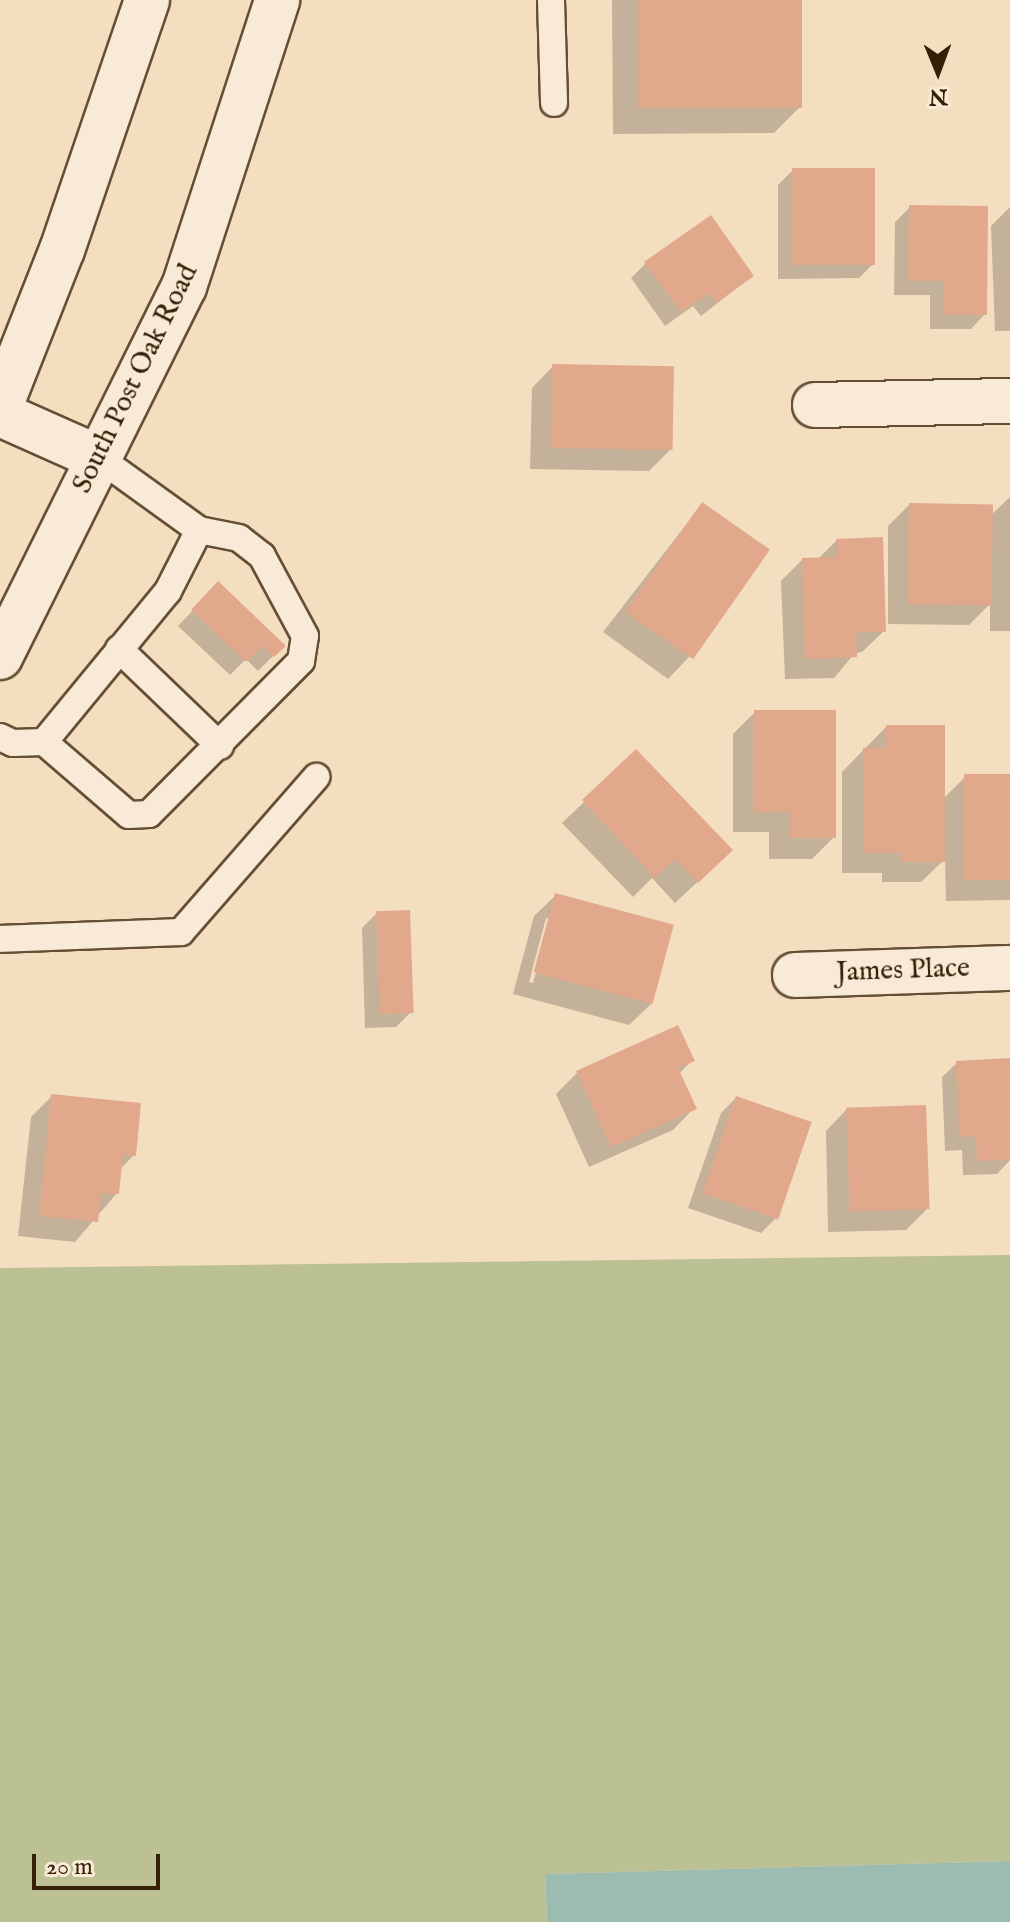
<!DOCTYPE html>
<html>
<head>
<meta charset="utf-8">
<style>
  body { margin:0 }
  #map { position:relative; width:1010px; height:1922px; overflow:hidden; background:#f4dec0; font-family:"IM FELL English",serif }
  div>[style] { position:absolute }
  .green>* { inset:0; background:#bbc193 }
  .water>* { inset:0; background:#9cbcb2 }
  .shadow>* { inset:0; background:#0003 }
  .building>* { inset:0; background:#e1a88c; transform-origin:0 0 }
  .roads { filter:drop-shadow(2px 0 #654f34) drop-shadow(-2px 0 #654f34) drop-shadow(0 2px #654f34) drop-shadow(0 -2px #654f34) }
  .lane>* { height:26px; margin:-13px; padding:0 13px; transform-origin:13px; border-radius:13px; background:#f8ead6 }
  .street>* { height:44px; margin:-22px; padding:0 22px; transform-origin:22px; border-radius:22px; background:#f8ead6 }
  .secondary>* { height:44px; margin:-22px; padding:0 22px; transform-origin:22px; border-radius:22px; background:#f8ead6 }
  span { translate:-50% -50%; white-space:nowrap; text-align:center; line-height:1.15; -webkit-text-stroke:6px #f8ead6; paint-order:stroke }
  .street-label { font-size:28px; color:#351f05 }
  .north { position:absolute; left:898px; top:32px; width:80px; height:80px; -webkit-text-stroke:6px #f8ead6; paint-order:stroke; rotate:179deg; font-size:22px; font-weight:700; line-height:32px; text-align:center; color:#351f05 }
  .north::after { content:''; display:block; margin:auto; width:28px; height:36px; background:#351f05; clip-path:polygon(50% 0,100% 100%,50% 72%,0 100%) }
  .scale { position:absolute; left:32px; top:1854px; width:128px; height:36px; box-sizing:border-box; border:4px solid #351f05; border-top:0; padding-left:10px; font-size:24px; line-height:28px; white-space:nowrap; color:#351f05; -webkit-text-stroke:6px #f8ead6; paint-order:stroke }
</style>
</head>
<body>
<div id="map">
  <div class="green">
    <div style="clip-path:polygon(1010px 1255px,1010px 1861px,545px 1874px,547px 1922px,0 1922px,0 1268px)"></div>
  </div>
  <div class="water">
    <div style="clip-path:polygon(1010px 1861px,1010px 1922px,547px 1922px,545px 1874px)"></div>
  </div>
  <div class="shadow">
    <div style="clip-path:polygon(612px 0,800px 0,801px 106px,774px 133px,613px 134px)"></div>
    <div style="clip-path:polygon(793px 170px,874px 263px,859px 278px,778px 279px,778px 185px)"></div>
    <div style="clip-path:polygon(910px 207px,985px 314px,971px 329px,930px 329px,930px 295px,894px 295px,895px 222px)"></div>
    <div style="clip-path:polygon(1010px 207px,1010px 331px,995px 331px,991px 226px)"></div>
    <div style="clip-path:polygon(646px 263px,752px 276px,701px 316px,693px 306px,665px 326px,631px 278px)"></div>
    <div style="clip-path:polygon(553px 366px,670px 450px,649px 471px,530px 469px,532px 388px)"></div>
    <div style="clip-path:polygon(1010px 497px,1010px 631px,990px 631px,990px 604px,969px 625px,888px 624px,888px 526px,909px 505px,991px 515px)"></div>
    <div style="clip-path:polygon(702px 504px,689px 657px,668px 679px,603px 632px)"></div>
    <div style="clip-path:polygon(837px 540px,884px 631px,862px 652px,855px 653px,834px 678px,785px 679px,781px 581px,802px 560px,818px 559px)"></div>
    <div style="clip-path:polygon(218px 584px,283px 646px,258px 671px,246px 659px,230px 675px,178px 626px)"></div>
    <div style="clip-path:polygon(755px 712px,834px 837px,812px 859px,769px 859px,769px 832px,733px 832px,733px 734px)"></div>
    <div style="clip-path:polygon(886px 727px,943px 799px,965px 777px,1010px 776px,1010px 900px,946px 901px,945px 859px,921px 882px,882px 882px,882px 873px,842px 873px,842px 772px)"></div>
    <div style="clip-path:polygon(636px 752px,709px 871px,675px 903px,652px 878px,633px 897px,562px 823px)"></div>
    <div style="clip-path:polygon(evenodd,556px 895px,651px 1004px,629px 1025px,513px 994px,534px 916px,556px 895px,546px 918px,551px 918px,533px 983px,529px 982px,546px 918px)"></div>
    <div style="clip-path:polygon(377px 913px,411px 1012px,396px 1027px,365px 1028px,362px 928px)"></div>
    <div style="clip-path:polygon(692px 1060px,679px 1074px,694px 1108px,673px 1130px,589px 1167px,556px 1094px,578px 1072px)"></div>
    <div style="clip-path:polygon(957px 1063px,1010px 1075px,1010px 1160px,997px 1174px,963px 1175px,962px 1150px,945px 1151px,942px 1077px)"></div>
    <div style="clip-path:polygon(52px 1096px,134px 1155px,119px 1170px,117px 1193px,75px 1242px,18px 1236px,31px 1117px)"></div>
    <div style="clip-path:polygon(736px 1098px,776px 1218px,761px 1233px,688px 1208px,721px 1113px)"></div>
    <div style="clip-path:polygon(847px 1109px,927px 1209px,906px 1230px,828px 1232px,826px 1131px)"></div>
  </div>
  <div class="building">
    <div style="left:638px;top:0;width:164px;height:108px"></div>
    <div style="left:792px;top:168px;width:83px;height:97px"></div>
    <div style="clip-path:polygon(909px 205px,988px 206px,987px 315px,944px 315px,944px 281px,908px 281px)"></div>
    <div style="clip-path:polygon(711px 215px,754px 276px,716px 303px,709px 293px,681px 312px,644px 262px)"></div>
    <div style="left:552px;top:364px;width:122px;height:84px;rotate:1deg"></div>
    <div style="left:702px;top:502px;width:83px;height:134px;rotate:35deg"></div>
    <div style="left:909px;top:503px;width:84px;height:101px;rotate:1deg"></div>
    <div style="clip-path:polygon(883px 537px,886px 632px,856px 632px,857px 657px,805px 659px,802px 558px,837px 557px,836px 539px)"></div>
    <div style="clip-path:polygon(218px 581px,286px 646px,274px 657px,262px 646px,246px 662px,191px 610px)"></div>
    <div style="clip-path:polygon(754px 710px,836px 710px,836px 838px,790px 838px,790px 812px,754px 812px)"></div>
    <div style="clip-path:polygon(886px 725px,945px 725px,945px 862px,902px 862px,902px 853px,863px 853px,863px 748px,885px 748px)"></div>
    <div style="clip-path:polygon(636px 749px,733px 850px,698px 883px,675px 859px,655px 878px,582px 800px)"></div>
    <div style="left:1010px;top:774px;width:106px;height:46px;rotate:90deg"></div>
    <div style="left:555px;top:893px;width:123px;height:82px;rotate:15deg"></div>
    <div style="left:410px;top:910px;width:103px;height:34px;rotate:88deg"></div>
    <div style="clip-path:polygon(678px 1025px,695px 1061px,678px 1068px,697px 1109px,611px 1147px,576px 1071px)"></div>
    <div style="clip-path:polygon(1010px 1058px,1010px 1160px,977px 1161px,976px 1136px,959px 1137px,956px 1061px)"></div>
    <div style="clip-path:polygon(51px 1094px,141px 1103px,136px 1156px,123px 1154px,119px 1194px,101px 1193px,98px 1222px,39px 1216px)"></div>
    <div style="left:736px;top:1096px;width:80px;height:103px;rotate:19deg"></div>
    <div style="left:926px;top:1105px;width:104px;height:80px;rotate:88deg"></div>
  </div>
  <div class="roads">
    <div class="lane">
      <div style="left:551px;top:0;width:103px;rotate:88.3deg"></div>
      <div style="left:119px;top:649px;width:140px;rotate:43.8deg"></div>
      <div style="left:0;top:737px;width:14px;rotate:25deg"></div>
      <div style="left:13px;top:743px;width:31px;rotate:-2deg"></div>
      <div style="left:44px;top:742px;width:112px;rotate:40.7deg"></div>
      <div style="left:129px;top:815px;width:20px;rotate:-3deg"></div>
      <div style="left:149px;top:814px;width:216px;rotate:-45.2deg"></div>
      <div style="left:301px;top:661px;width:25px;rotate:-81deg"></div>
      <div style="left:305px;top:636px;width:91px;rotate:-118.3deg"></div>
      <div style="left:262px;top:556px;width:29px;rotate:-142deg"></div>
      <div style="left:239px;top:538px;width:41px;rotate:-168.7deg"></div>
      <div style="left:199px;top:530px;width:123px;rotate:-144.2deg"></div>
      <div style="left:44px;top:742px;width:195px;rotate:-50.6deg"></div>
      <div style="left:168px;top:591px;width:68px;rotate:-63.1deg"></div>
      <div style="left:0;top:939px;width:181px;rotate:-2.2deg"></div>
      <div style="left:181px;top:932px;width:206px;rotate:-48.9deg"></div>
    </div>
    <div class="street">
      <div style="left:815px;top:405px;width:195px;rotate:-1.2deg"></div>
      <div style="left:795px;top:975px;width:215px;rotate:-1.9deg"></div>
    </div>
    <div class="secondary">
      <div style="left:0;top:407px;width:169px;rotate:-68.5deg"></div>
      <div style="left:62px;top:250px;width:264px;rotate:-71.2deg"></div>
      <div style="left:0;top:414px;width:108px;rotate:24deg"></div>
      <div style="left:0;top:657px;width:413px;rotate:-63.6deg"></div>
      <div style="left:184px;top:287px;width:302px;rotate:-72deg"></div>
    </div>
  </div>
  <div class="street-label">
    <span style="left:136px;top:379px;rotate:-64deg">South Post Oak Road</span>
    <span style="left:903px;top:971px;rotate:-2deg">James Place</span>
  </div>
  <div class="north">N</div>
  <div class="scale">20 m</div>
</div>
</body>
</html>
